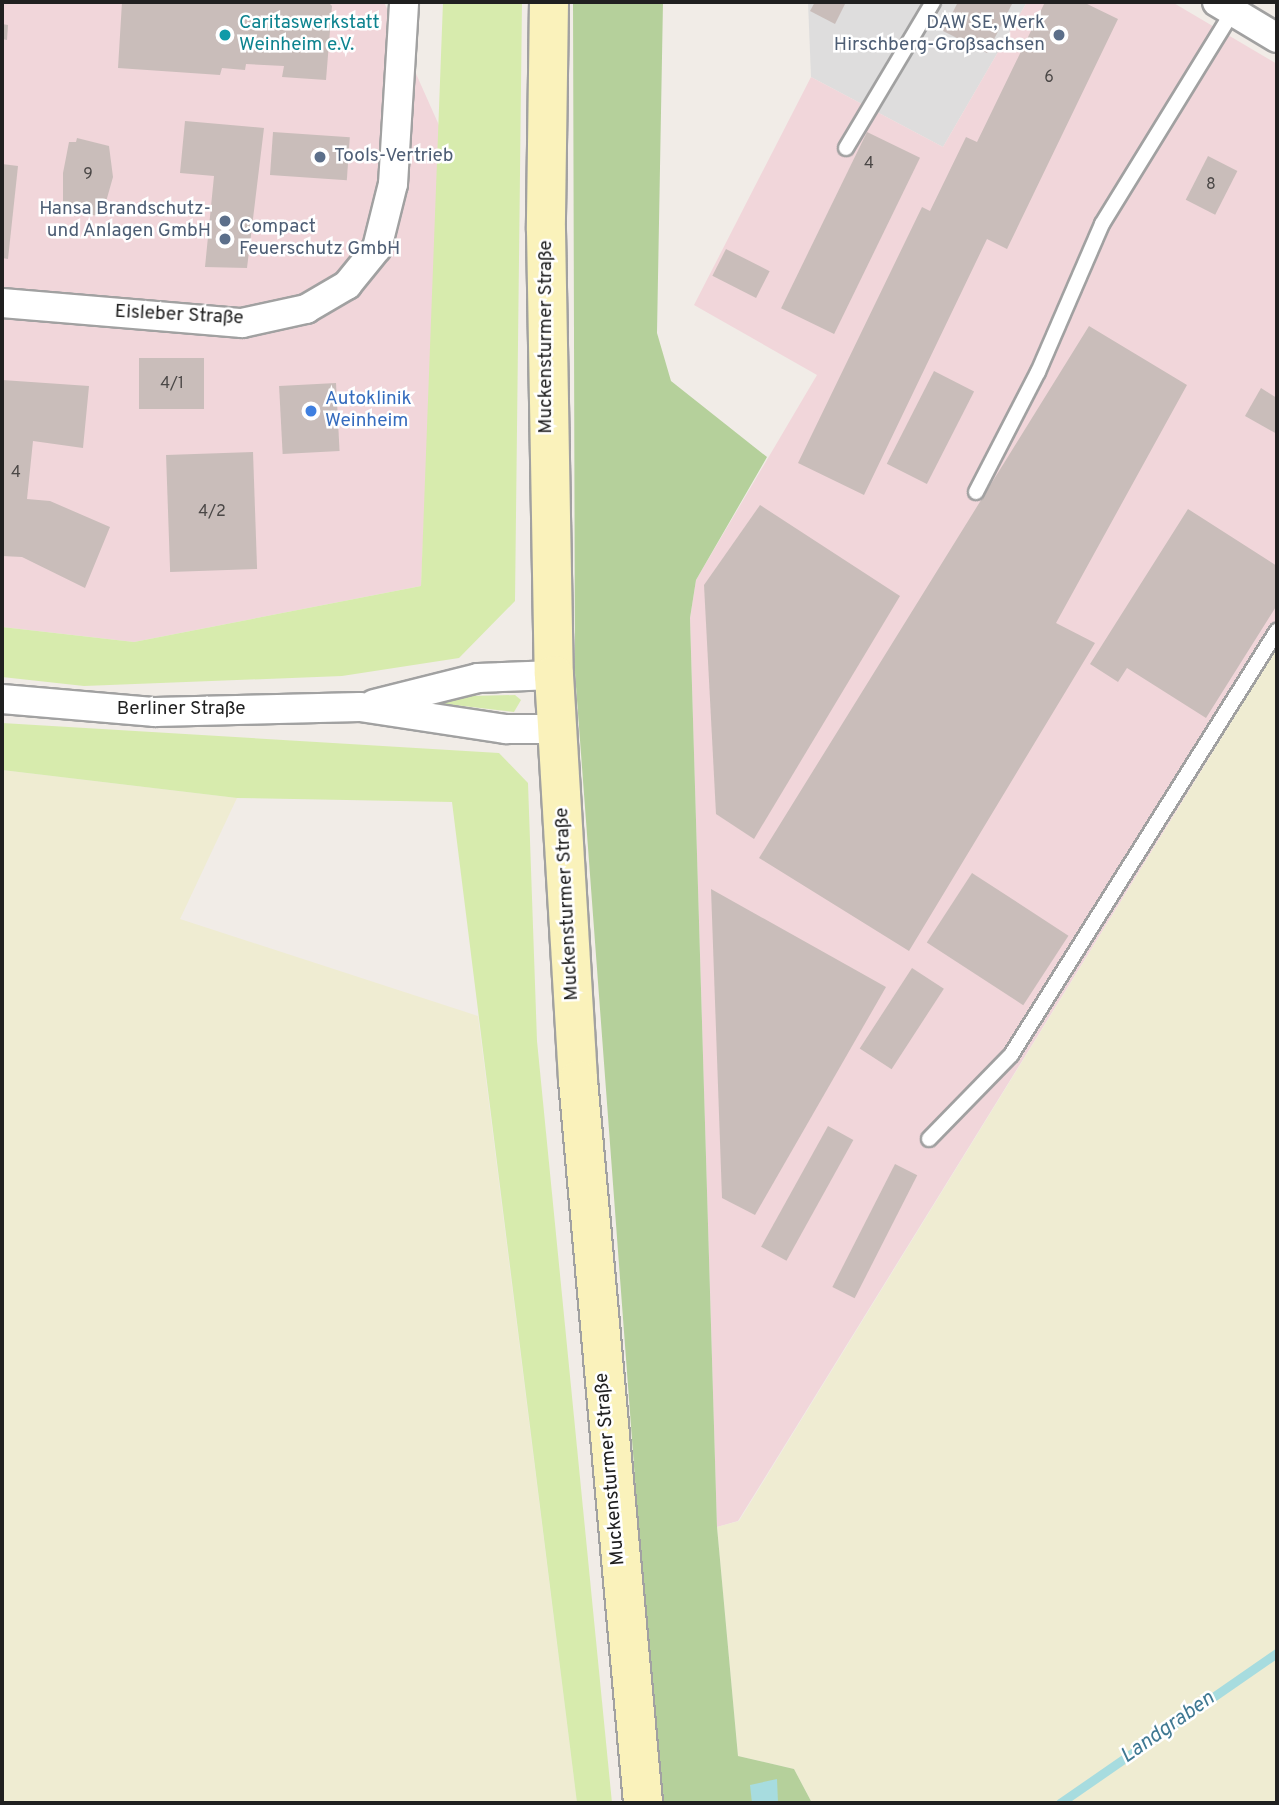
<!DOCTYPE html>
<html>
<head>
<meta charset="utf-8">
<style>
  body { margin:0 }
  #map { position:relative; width:1279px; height:1805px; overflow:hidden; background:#f1ece7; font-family:Overpass,sans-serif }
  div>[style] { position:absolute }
  .residential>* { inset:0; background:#dedddd }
  .commercial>* { inset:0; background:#f1d6da }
  .farmland>* { inset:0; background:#efecd2 }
  .grass>* { inset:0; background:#d7ebad }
  .forest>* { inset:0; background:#b5d09b }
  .water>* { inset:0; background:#a7dcdf }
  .stream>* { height:9px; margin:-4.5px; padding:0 4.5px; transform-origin:4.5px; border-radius:4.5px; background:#a7dcdf }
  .building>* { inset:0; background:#c9bdba; transform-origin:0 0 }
  .roads { filter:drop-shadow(2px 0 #a1a1a1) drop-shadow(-2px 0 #a1a1a1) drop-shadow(0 2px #a1a1a1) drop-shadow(0 -2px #a1a1a1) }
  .service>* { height:14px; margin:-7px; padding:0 7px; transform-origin:7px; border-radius:7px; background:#fff }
  .minor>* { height:28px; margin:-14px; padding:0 14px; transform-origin:14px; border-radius:14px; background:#fff }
  .secondary>* { height:38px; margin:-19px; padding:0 19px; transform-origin:19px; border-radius:19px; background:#faf2bb }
  .dots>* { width:19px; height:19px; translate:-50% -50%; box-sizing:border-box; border:4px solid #fff; border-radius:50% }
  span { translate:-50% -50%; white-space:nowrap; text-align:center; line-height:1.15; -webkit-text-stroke:5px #fff; paint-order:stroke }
  .number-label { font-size:16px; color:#4a4746 }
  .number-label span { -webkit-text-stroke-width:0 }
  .culture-label { font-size:19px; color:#0d838f }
  .left { translate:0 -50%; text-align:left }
  .service-label { font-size:19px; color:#4e5e75 }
  .right { translate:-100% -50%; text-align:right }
  .street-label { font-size:19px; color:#202020 }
  .shop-label { font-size:19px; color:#366cbe }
  .water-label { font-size:21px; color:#3f7892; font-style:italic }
  .frame { position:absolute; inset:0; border:4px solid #202020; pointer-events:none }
</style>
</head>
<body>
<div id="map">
  <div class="residential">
    <div style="clip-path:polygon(808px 2px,1027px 2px,943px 147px,811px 77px)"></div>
  </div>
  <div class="commercial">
    <div style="clip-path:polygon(2px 2px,384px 2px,442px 132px,421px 586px,134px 642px,2px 627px)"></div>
    <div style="clip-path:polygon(1027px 2px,1172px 2px,1277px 64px,1277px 648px,738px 1521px,717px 1527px,690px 618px,696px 580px,817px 375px,694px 305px,811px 77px,943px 147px)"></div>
  </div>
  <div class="farmland">
    <div style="clip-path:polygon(1277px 648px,1277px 1803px,812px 1803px,794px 1769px,738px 1756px,717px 1527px,739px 1521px)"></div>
    <div style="clip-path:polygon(2px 770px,237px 798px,180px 919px,478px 1016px,577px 1803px,2px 1803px)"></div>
  </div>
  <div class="grass">
    <div style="clip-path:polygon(443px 2px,522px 2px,515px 601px,459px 658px,342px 676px,84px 686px,2px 677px,2px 627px,134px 642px,421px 586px)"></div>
    <div style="clip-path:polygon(515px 695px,521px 700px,514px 712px,429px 702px,434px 697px)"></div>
    <div style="clip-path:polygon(2px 723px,499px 753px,528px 783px,537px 1041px,612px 1803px,577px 1803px,452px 802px,237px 798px,2px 770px)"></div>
  </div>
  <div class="forest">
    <div style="clip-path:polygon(573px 2px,663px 2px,657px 333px,671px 381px,767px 457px,696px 580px,690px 618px,717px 1527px,738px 1756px,794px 1769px,812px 1803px,664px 1803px,640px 1547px,575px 673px)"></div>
  </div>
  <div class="water">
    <div style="clip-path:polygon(777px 1779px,778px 1803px,752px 1803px,750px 1785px)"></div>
  </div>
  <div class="stream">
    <div style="left:1060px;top:1803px;width:264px;rotate:-34.7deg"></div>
  </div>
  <div class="building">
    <div style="clip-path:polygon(122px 2px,328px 2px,332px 6px,326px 80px,282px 77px,284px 66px,246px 64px,245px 70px,222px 68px,220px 75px,118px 68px)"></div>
    <div style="clip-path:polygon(815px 2px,846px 2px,835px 24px,810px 11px)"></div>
    <div style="clip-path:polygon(958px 2px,1013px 2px,987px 53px,943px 31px)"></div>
    <div style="clip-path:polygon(1045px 2px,1083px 2px,1118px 19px,1007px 249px,987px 239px,864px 495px,798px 463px,922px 207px,930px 211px,966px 137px,977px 142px)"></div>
    <div style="clip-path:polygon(2px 24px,8px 25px,7px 40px,2px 39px)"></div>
    <div style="clip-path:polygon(185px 121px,264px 128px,247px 268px,205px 267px,214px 176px,180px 173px)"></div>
    <div style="left:273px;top:132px;width:77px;height:43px;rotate:4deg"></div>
    <div style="left:867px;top:132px;width:59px;height:196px;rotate:26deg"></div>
    <div style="clip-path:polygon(77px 138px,109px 146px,113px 177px,102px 216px,63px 212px,63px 173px,69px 142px,76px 142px)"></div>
    <div style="left:1208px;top:156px;width:33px;height:49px;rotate:27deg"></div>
    <div style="clip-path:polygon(2px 164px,18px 166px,8px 259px,2px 258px)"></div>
    <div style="left:726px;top:249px;width:49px;height:30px;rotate:27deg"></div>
    <div style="clip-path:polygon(1089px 326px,1187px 385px,1056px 623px,1095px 643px,909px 951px,759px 858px)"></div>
    <div style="left:204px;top:358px;width:51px;height:65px;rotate:90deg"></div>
    <div style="left:934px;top:371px;width:45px;height:104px;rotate:27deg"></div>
    <div style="clip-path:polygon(2px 380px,89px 386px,83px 448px,33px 441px,27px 499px,50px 501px,110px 527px,85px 588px,22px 557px,2px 556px)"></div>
    <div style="left:336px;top:383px;width:68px;height:57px;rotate:87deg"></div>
    <div style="clip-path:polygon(1261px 388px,1277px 398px,1277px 434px,1245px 416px)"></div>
    <div style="left:253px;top:452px;width:117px;height:87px;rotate:88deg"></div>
    <div style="clip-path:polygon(760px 505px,900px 596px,754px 839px,716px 814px,704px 585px)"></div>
    <div style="clip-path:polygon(1188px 509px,1277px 566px,1277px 605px,1206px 718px,1127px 668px,1118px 682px,1090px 664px)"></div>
    <div style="left:972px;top:873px;width:115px;height:83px;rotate:33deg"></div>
    <div style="clip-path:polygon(711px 889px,886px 987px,755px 1215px,722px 1198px)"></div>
    <div style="left:912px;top:968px;width:38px;height:96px;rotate:33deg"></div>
    <div style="left:828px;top:1126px;width:29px;height:138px;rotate:29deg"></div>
    <div style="left:895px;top:1164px;width:25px;height:138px;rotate:27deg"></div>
  </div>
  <div class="roads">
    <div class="service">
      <div style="left:846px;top:148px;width:170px;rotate:-59.2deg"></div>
      <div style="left:976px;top:492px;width:135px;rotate:-62.7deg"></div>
      <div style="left:1038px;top:372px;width:161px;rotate:-66.6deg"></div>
      <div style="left:1102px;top:224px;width:250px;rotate:-58.4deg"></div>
      <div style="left:929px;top:1139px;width:117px;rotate:-45.7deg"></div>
      <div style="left:1011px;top:1055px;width:501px;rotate:-57.9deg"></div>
    </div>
    <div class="minor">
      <div style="left:1217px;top:2px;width:70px;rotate:31deg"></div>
      <div style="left:2px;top:303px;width:241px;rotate:4.8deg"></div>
      <div style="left:242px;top:323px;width:66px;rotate:-12.3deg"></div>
      <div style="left:306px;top:309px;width:48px;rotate:-30.3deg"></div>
      <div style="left:347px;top:285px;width:48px;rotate:-51deg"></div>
      <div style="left:377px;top:248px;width:66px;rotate:-76deg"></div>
      <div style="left:393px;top:184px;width:182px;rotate:-86.5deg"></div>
      <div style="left:2px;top:699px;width:154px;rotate:4.9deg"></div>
      <div style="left:155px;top:712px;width:205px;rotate:-1.4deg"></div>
      <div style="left:360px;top:707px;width:148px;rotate:8.6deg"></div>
      <div style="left:506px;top:729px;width:51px"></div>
      <div style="left:374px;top:704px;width:107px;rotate:-14deg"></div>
      <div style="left:478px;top:678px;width:76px;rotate:-2.3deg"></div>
    </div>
    <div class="secondary">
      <div style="left:549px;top:2px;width:228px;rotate:90.8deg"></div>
      <div style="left:546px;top:230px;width:445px;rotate:89deg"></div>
      <div style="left:554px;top:675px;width:406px;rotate:86.6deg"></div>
      <div style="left:578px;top:1080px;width:726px;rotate:84.86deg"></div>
    </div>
  </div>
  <div class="dots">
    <div style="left:225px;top:35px;background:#0f9aa8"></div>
    <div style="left:1059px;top:35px;background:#5c6f8a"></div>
    <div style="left:320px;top:157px;background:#5c6f8a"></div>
    <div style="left:225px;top:221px;background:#5c6f8a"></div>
    <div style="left:225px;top:239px;background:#5c6f8a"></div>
    <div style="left:311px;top:411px;background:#3f7fe0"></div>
  </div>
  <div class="number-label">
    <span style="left:1049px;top:78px">6</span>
    <span style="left:869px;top:164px">4</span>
    <span style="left:88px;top:175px">9</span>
    <span style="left:1211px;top:185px">8</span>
    <span style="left:172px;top:384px">4/1</span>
    <span style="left:16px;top:473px">4</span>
    <span style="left:212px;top:512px">4/2</span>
  </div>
  <div class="culture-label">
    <span class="left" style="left:239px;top:35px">Caritaswerkstatt<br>Weinheim e.V.</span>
  </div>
  <div class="service-label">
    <span class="right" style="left:1045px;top:35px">DAW SE, Werk<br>Hirschberg-Großsachsen</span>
    <span class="left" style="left:334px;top:157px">Tools-Vertrieb</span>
    <span class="right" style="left:211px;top:221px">Hansa Brandschutz-<br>und Anlagen GmbH</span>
    <span class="left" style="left:239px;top:239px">Compact<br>Feuerschutz GmbH</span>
  </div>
  <div class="street-label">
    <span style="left:179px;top:316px;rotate:3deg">Eisleber Straße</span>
    <span style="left:547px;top:337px;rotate:-90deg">Muckensturmer Straße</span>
    <span style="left:181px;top:710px">Berliner Straße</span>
    <span style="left:568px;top:904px;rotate:-93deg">Muckensturmer Straße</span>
    <span style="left:611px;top:1469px;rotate:-95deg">Muckensturmer Straße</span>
  </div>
  <div class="shop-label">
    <span class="left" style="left:325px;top:411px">Autoklinik<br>Weinheim</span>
  </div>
  <div class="water-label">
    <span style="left:1168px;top:1728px;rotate:-35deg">Landgraben</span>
  </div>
  <div class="frame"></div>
</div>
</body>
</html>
